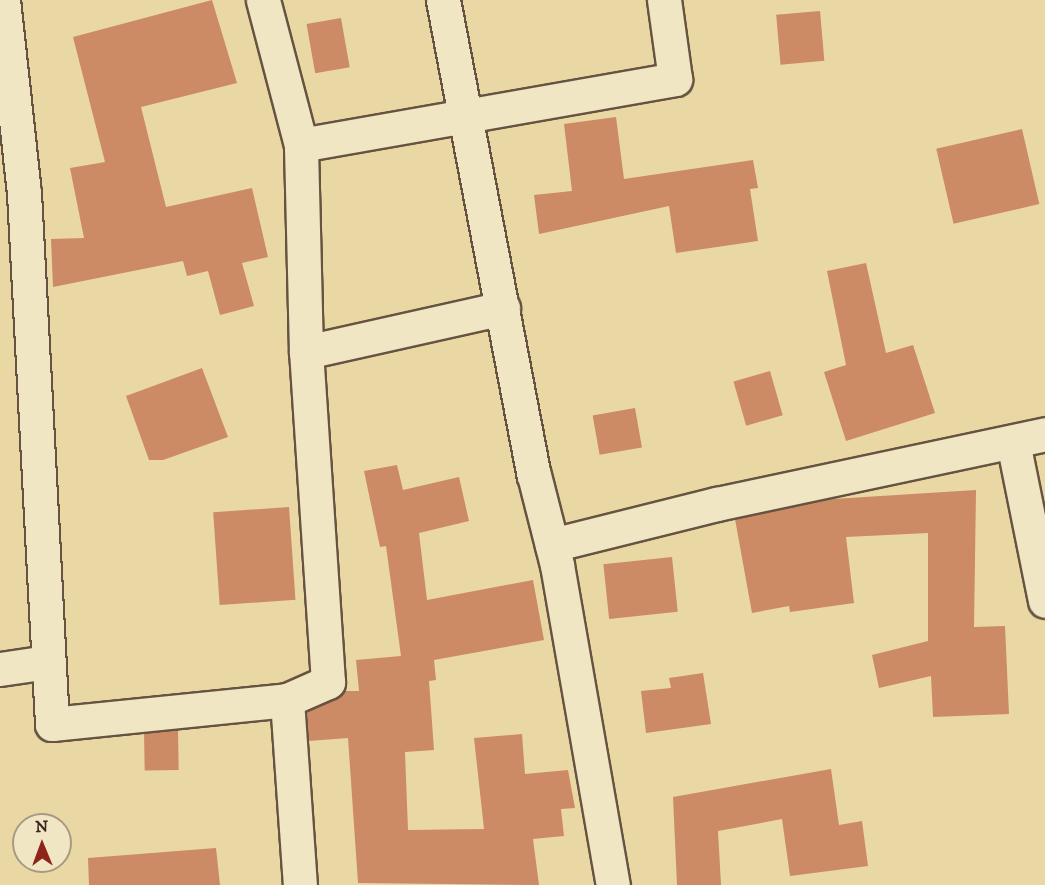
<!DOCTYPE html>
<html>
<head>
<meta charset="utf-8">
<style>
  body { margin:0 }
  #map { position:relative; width:1045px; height:885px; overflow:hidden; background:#e9d8a4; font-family:"IM FELL DW Pica",serif }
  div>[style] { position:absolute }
  .building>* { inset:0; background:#cc8a65; transform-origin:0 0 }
  .roads { filter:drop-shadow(2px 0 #665341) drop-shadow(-2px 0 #665341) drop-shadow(0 2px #665341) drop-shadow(0 -2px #665341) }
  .minor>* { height:33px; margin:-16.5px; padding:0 16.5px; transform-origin:16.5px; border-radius:16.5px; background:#f1e6c4 }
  span { translate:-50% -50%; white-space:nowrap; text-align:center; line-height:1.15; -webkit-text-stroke:6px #f1e6c4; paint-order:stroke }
  .north { position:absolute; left:12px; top:813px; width:60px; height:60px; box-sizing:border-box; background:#f1e6c4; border:2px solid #a89a82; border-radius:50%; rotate:359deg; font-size:16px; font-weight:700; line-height:24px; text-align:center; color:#3a2720 }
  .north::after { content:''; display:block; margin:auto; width:21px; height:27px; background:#8f2418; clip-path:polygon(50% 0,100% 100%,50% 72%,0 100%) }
</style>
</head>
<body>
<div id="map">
  <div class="building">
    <div style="clip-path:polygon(212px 0,237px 83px,141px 107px,166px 207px,252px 188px,268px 257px,242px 263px,254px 306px,220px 315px,208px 271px,187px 276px,183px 261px,53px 287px,51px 239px,84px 238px,70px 168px,105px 162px,73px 37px)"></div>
    <div style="left:820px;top:11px;width:50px;height:44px;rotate:85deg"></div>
    <div style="left:341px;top:18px;width:50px;height:35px;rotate:80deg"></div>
    <div style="clip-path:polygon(616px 117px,624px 179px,753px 160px,758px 188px,750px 189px,758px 241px,676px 253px,669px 206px,539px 234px,534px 195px,572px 191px,564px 124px)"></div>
    <div style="left:1022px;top:129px;width:77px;height:88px;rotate:77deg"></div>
    <div style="clip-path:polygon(866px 263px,886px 353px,913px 345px,935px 413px,846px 441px,824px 372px,846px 365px,827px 271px)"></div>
    <div style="clip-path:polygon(202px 368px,228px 437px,163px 460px,149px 460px,126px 396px)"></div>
    <div style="left:770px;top:371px;width:46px;height:38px;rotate:74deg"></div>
    <div style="left:635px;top:408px;width:40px;height:43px;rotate:80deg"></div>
    <div style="clip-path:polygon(397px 465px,403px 490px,459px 477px,469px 521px,419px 533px,427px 600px,533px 580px,544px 640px,434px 660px,436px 680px,429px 681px,434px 750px,405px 752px,408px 830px,484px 829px,474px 738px,522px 734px,525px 774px,568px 770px,575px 808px,561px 809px,564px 836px,533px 839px,539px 885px,358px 883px,348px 738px,309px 741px,307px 712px,344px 691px,359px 691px,356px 660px,401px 656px,386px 546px,380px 547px,364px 471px)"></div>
    <div style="clip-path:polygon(976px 490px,974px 627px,1005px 626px,1009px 714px,933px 717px,931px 676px,879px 688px,872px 655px,928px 641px,928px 533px,846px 537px,854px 603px,790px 612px,789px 606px,752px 613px,735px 519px,833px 499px)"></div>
    <div style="left:289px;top:507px;width:93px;height:76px;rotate:86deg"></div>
    <div style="left:672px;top:557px;width:55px;height:69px;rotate:84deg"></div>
    <div style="clip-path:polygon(703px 673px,711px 724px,646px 733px,641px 691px,671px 688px,669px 678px)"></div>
    <div style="left:178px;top:730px;width:40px;height:34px;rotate:89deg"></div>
    <div style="clip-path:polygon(831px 769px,839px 825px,862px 821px,868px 866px,790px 876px,782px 819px,718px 831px,721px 885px,677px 885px,673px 797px)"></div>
    <div style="clip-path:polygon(216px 848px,220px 885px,89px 885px,88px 858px)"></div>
  </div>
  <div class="roads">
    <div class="minor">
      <div style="left:3px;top:0;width:194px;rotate:83.8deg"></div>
      <div style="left:24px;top:193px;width:532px;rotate:86.98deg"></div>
      <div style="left:52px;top:724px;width:236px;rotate:-5.8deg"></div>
      <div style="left:287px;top:700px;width:45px;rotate:-23.7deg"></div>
      <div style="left:328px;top:682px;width:331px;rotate:-93.8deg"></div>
      <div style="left:306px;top:352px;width:207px;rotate:-91.4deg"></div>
      <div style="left:301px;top:145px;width:150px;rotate:-104.7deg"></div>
      <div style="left:443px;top:0;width:484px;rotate:79.2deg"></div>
      <div style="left:534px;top:475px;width:93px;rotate:75.7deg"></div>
      <div style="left:557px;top:565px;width:325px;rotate:80.1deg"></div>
      <div style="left:301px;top:145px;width:380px;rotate:-10deg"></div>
      <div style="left:675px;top:79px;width:80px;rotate:-97.9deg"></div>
      <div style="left:306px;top:352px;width:202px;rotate:-12.6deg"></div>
      <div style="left:1013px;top:442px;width:162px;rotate:78.6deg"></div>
      <div style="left:552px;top:545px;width:170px;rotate:-14deg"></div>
      <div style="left:717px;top:504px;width:335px;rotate:-12deg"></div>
      <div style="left:0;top:669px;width:49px;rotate:-8.3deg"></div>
      <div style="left:287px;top:700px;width:185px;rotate:86deg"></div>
    </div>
  </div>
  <div class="north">N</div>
</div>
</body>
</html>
